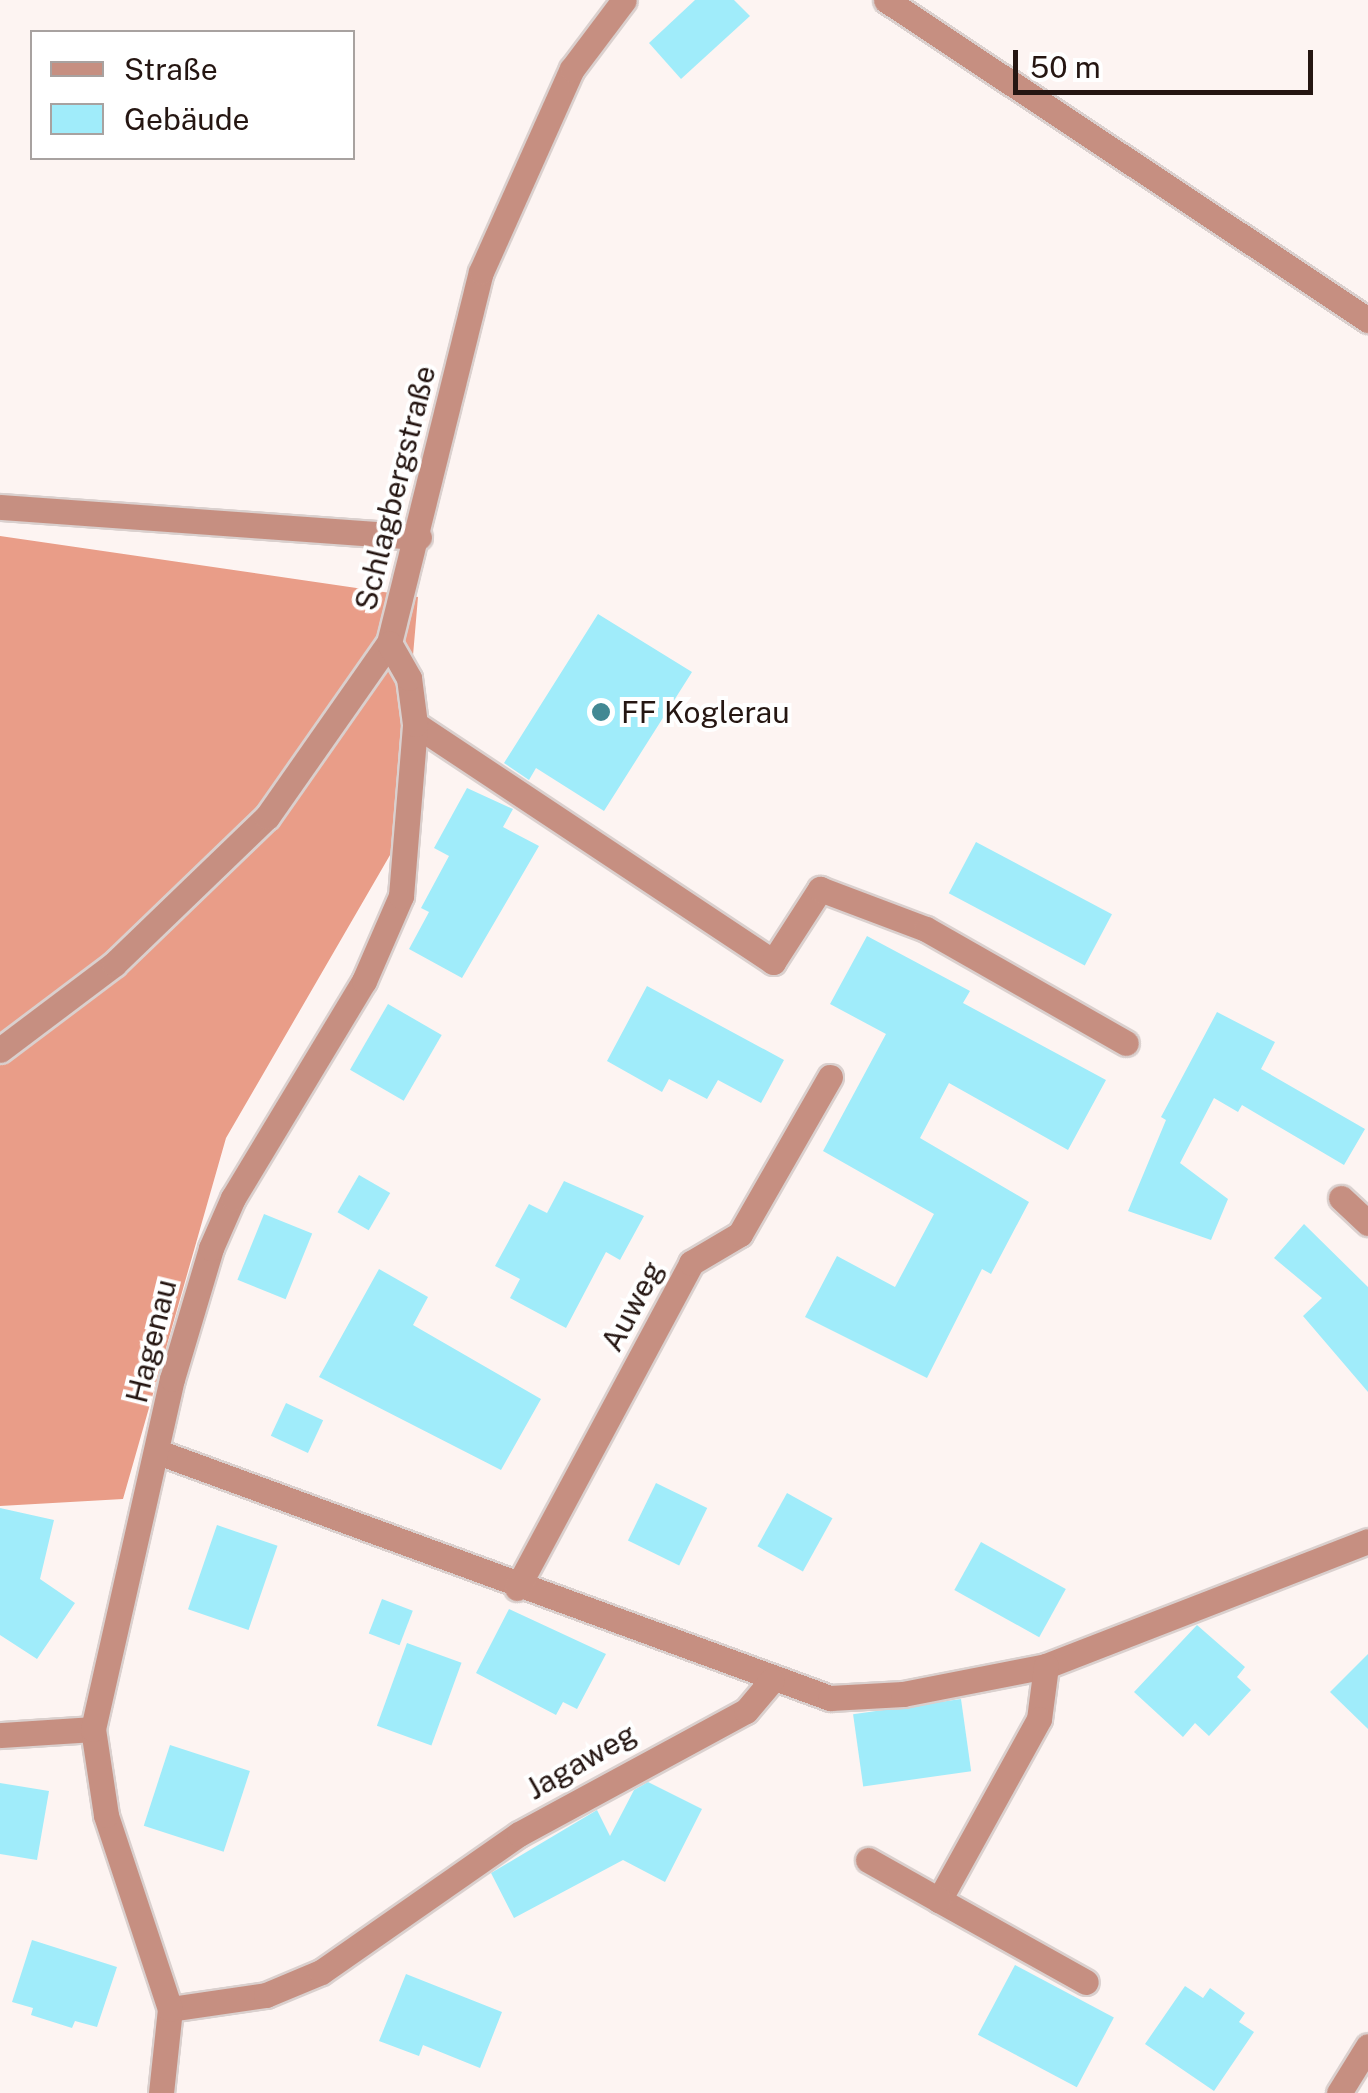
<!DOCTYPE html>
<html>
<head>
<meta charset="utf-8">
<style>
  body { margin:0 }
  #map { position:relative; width:1368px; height:2093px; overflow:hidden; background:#fdf4f2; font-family:"Public Sans",sans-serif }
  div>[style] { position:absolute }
  .forest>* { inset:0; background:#e99d88 }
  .building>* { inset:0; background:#a0ecfa; transform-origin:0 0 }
  .roads { filter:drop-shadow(2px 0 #dad0ce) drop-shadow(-2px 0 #dad0ce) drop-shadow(0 2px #dad0ce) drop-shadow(0 -2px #dad0ce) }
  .minor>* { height:25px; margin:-12.5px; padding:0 12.5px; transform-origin:12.5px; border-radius:12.5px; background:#c68f81 }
  .dots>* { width:28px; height:28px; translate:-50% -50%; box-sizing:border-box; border:5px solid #fff; border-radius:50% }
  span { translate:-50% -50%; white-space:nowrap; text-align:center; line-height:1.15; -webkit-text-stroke:8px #fff; paint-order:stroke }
  .street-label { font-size:30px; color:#251612 }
  .poi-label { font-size:30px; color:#251612 }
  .left { translate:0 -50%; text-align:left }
  .legend { position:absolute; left:30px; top:30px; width:325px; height:130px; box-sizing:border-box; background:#fff; border:2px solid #a8a2a0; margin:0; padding:12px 18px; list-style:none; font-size:30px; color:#251612 }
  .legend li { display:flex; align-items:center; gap:20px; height:50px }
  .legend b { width:50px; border:2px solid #a8a2a0 }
  .scale { position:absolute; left:1013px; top:50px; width:300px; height:45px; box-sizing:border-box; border:5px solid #251612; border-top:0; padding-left:12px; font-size:30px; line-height:35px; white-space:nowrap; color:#251612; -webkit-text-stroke:8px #fff; paint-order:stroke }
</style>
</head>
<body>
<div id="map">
  <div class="forest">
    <div style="clip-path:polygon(0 536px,418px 597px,397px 843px,226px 1138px,123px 1499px,0 1506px)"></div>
  </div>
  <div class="building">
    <div style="clip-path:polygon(695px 0,734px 0,750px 16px,681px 79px,649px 43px)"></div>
    <div style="clip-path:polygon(598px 614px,692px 672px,604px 811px,536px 768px,529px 780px,504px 763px)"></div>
    <div style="clip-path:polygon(467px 788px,513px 809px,503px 827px,539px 846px,462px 978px,409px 949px,429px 912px,421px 908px,449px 856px,434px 848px)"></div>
    <div style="left:976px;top:842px;width:154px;height:58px;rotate:28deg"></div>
    <div style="clip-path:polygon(867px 936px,970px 991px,963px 1003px,1106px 1080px,1068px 1150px,949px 1083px,920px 1138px,1029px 1202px,991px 1274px,982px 1269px,927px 1378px,805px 1317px,837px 1256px,895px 1287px,934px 1214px,823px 1151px,886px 1034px,830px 1004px)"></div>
    <div style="clip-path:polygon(647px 986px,784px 1060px,761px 1103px,718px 1080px,707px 1099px,669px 1079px,662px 1092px,607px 1061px)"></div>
    <div style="left:388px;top:1004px;width:62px;height:76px;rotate:30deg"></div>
    <div style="clip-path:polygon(1217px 1012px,1275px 1042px,1261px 1069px,1365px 1129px,1344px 1165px,1242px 1105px,1238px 1112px,1214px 1098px,1180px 1163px,1228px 1199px,1211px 1240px,1128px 1211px,1166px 1120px,1161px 1117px)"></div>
    <div style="left:359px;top:1175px;width:36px;height:43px;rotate:30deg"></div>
    <div style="clip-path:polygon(564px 1181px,644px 1216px,620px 1260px,606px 1252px,566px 1328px,510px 1298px,520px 1279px,495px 1266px,529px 1204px,547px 1213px)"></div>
    <div style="left:264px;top:1214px;width:52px;height:71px;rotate:22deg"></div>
    <div style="clip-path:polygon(1304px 1224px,1368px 1287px,1368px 1392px,1303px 1316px,1322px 1298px,1274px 1258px)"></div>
    <div style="clip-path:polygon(379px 1269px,428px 1297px,413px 1325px,541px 1399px,501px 1470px,319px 1377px)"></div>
    <div style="left:286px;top:1403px;width:41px;height:36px;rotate:25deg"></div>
    <div style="left:656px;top:1483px;width:57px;height:64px;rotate:26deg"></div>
    <div style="left:787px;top:1493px;width:52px;height:61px;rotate:29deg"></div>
    <div style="clip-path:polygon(0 1508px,54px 1520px,40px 1579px,75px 1603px,37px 1659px,0 1635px)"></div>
    <div style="left:217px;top:1525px;width:64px;height:89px;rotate:19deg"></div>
    <div style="left:981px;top:1542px;width:97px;height:55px;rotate:29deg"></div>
    <div style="left:382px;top:1599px;width:33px;height:37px;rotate:21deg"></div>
    <div style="clip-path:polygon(509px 1609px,606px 1654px,577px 1709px,563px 1702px,556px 1715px,476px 1673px)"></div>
    <div style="clip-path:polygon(1197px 1625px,1245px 1667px,1237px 1677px,1251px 1690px,1209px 1736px,1195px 1723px,1183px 1737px,1134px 1692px)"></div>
    <div style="left:407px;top:1643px;width:58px;height:88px;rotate:20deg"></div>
    <div style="clip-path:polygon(1368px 1654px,1368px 1729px,1330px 1692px)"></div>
    <div style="left:961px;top:1699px;width:73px;height:109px;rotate:82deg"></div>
    <div style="left:170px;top:1745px;width:84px;height:85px;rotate:18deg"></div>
    <div style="clip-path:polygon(648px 1782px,702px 1809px,665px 1882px,623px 1860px,514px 1918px,491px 1873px,597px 1810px,610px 1836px,634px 1790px)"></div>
    <div style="clip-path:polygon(0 1783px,49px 1791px,37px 1860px,0 1854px)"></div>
    <div style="clip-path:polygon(32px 1940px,117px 1967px,97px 2027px,75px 2021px,72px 2028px,31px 2015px,33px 2008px,12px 2002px)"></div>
    <div style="left:1015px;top:1965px;width:112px;height:79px;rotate:28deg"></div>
    <div style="clip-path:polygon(406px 1974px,502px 2012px,480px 2068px,423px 2045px,419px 2056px,379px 2041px)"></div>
    <div style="clip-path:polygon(1185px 1986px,1203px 1998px,1210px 1988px,1245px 2013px,1239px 2022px,1254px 2032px,1214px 2091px,1145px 2044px)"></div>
  </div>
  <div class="roads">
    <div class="minor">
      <div style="left:886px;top:0;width:579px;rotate:33.58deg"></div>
      <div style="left:0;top:507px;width:420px;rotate:4.1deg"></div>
      <div style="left:415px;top:724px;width:430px;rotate:33.6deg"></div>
      <div style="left:773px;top:962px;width:87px;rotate:-57.2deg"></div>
      <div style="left:820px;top:889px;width:113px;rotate:20.7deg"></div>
      <div style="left:926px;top:929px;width:230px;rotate:29.7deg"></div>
      <div style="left:0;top:1050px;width:143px;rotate:-37deg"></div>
      <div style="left:114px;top:964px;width:212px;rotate:-43.9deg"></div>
      <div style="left:267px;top:817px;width:213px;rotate:-55deg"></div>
      <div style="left:389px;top:643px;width:382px;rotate:-76.1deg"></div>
      <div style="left:481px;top:272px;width:222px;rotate:-65.9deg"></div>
      <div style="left:572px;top:69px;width:86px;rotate:-53deg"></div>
      <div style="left:1341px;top:1198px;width:37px;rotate:43deg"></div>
      <div style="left:158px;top:1452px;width:716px;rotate:20.11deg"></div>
      <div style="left:830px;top:1698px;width:73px;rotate:-3.1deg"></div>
      <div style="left:903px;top:1694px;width:146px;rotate:-11.1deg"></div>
      <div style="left:1046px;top:1666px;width:345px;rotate:-21.2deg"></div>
      <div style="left:517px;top:1588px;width:369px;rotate:-61.8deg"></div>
      <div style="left:691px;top:1263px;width:57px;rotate:-30.6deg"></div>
      <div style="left:740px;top:1234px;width:181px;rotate:-60.2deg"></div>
      <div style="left:1046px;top:1666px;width:53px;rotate:97.5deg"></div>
      <div style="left:1039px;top:1719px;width:207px;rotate:118.9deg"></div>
      <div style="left:939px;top:1900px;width:168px;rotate:29.2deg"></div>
      <div style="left:0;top:1735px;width:93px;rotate:-3.7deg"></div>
      <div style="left:868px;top:1860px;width:81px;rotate:29.4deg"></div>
      <div style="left:170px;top:2009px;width:97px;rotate:-8.3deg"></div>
      <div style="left:266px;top:1995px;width:60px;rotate:-22.7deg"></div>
      <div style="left:321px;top:1972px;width:241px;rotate:-34.9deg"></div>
      <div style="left:519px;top:1834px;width:258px;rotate:-28.5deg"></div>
      <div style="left:746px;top:1711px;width:40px;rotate:-50deg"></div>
      <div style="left:161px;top:2093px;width:84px;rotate:-83.9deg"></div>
      <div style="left:170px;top:2009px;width:204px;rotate:-108.3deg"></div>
      <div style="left:106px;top:1815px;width:87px;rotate:-98.6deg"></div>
      <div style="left:93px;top:1729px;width:359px;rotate:-77.3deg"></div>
      <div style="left:172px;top:1379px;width:137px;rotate:-73.4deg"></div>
      <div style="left:211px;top:1248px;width:55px;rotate:-66.3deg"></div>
      <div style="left:233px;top:1198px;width:253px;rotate:-58.9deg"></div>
      <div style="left:364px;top:981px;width:93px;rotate:-66.5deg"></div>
      <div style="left:401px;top:896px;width:173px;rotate:-85.3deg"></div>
      <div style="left:415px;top:724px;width:46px;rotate:-97.4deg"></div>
      <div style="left:409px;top:678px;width:40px;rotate:-119.7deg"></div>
      <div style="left:1339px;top:2093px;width:55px;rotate:-58.3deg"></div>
    </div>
  </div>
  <div class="dots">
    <div style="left:601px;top:712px;background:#428893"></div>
  </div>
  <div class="street-label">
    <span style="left:395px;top:488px;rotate:-76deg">Schlagbergstraße</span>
    <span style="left:632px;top:1306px;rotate:-62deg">Auweg</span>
    <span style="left:151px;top:1341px;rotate:-76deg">Hagenau</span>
    <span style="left:581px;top:1761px;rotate:-30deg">Jagaweg</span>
  </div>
  <div class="poi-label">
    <span class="left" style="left:621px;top:712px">FF Koglerau</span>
  </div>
  <ul class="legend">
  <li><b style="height:12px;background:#c68f81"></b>Straße</li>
  <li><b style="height:28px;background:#a0ecfa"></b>Gebäude</li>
  </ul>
  <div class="scale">50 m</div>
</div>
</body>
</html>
